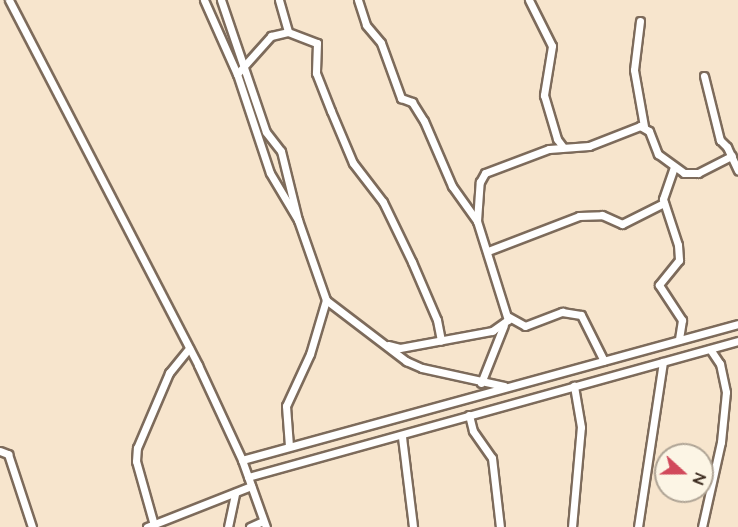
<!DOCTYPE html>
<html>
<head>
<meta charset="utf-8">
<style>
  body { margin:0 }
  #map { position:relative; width:738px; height:527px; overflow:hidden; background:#f7e5cd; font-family:"Architects Daughter",sans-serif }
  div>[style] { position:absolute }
  .roads { filter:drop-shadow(2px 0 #7d6b5b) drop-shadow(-2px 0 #7d6b5b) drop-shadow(0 2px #7d6b5b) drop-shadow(0 -2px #7d6b5b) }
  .minor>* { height:7px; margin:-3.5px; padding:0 3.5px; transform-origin:3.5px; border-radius:3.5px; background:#fff }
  span { translate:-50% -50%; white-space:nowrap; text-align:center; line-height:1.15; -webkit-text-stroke:4.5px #fcf5e5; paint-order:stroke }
  .north { position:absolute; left:654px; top:443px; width:60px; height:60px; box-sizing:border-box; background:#fcf5e5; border:2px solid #afa495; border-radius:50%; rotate:111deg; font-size:16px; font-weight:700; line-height:24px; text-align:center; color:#3b2a1e }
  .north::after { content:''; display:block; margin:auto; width:21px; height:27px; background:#d1495b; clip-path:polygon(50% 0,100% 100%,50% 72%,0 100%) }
</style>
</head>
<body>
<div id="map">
  <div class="roads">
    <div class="minor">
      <div style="left:9px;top:0;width:411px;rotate:62.6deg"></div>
      <div style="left:198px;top:365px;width:105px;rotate:65.1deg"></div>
      <div style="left:242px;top:460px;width:71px;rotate:70.3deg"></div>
      <div style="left:204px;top:0;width:81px;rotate:66deg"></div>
      <div style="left:237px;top:74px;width:104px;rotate:71.6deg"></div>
      <div style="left:270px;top:173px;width:55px;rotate:59.2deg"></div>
      <div style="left:221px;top:0;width:139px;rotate:71.2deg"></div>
      <div style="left:266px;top:132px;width:24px;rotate:52deg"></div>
      <div style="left:281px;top:151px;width:71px;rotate:76.2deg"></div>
      <div style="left:298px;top:220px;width:85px;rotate:70.7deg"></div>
      <div style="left:326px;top:300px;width:56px;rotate:106.5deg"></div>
      <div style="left:310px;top:354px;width:57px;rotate:114.8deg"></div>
      <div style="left:286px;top:406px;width:40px;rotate:85.7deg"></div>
      <div style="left:279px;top:0;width:33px;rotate:74deg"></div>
      <div style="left:358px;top:0;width:26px;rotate:72deg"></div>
      <div style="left:366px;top:25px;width:23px;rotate:50deg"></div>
      <div style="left:381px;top:43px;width:59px;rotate:70deg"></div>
      <div style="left:401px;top:98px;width:12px;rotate:20deg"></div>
      <div style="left:412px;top:102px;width:22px;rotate:58deg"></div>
      <div style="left:424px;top:121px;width:71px;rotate:66.7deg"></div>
      <div style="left:452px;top:186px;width:43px;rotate:54.5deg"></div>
      <div style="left:529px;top:0;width:51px;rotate:63.4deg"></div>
      <div style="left:552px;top:46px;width:50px;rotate:99.3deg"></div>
      <div style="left:544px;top:95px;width:46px;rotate:73.5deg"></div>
      <div style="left:557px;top:139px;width:10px;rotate:53deg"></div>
      <div style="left:640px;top:21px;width:49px;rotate:97deg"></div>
      <div style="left:634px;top:70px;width:57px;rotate:79.9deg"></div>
      <div style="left:237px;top:74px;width:51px;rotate:-48.2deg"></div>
      <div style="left:271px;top:36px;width:17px;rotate:-13deg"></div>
      <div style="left:288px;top:32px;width:31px;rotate:21deg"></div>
      <div style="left:317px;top:43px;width:30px;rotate:92deg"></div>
      <div style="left:316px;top:73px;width:41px;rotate:68.5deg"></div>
      <div style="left:331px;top:111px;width:56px;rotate:67.1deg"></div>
      <div style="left:353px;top:163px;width:49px;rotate:52.4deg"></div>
      <div style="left:383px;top:202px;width:67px;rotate:64.2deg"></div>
      <div style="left:412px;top:262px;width:63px;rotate:66.7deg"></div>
      <div style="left:437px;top:320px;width:21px;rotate:79deg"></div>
      <div style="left:704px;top:76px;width:66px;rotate:76deg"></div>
      <div style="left:720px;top:140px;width:10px;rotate:45deg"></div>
      <div style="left:727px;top:147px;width:26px;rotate:65deg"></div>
      <div style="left:674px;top:167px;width:34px;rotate:109deg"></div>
      <div style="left:663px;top:199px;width:48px;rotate:71.9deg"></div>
      <div style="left:678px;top:245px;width:15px;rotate:86deg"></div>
      <div style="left:679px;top:260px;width:32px;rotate:129deg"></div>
      <div style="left:659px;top:285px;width:42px;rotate:56.7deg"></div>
      <div style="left:682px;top:320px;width:20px;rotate:99deg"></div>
      <div style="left:488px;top:251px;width:97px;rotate:-21deg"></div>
      <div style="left:579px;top:216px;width:23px;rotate:-2deg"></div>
      <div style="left:602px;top:215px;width:22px;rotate:24deg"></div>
      <div style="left:622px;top:224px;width:47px;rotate:-26.6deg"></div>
      <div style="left:326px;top:300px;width:101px;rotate:37.3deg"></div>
      <div style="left:406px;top:361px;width:17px;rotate:24deg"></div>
      <div style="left:422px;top:368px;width:84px;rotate:12.4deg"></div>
      <div style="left:509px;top:317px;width:18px;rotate:29deg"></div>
      <div style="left:525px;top:326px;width:40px;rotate:-21deg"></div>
      <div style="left:562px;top:312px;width:19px;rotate:9deg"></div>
      <div style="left:581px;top:315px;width:51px;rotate:63.4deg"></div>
      <div style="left:388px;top:345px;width:12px;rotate:14deg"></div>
      <div style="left:400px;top:348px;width:94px;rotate:-10.5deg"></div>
      <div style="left:492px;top:331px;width:19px;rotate:-35deg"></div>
      <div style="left:508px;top:320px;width:104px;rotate:-107.4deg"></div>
      <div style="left:477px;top:221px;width:39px;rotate:-86deg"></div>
      <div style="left:480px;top:182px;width:10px;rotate:-61deg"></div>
      <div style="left:485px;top:173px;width:68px;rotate:-20.6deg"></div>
      <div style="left:549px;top:149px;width:40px;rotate:-4.3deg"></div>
      <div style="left:589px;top:146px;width:55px;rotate:-21.4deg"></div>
      <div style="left:640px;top:126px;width:10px;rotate:29deg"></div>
      <div style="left:649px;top:131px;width:25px;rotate:69deg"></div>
      <div style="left:658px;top:154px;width:32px;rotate:36deg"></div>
      <div style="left:684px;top:173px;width:14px"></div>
      <div style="left:698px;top:173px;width:38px;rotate:-27deg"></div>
      <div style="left:481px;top:383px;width:62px;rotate:-68.4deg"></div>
      <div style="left:469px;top:415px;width:16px;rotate:76deg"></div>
      <div style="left:473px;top:431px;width:33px;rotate:55deg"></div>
      <div style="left:492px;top:458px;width:69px;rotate:83.4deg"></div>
      <div style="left:402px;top:437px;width:91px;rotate:83deg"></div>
      <div style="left:0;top:451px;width:9px;rotate:21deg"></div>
      <div style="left:8px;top:454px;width:77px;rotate:71.8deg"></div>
      <div style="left:242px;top:460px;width:514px;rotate:-15.33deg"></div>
      <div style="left:248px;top:477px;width:509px;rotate:-15.51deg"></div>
      <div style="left:154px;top:525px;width:66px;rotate:-105.7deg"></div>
      <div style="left:136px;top:461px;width:13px;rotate:-86deg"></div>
      <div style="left:137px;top:448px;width:82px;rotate:-66.9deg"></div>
      <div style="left:169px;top:373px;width:32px;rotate:-51deg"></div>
      <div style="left:147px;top:527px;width:112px;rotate:-21.5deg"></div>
      <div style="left:228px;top:527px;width:35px;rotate:-78deg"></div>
      <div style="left:250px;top:527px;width:14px;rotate:-25deg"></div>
      <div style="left:572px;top:527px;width:100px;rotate:-84.9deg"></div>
      <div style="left:581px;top:427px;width:42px;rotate:-99.7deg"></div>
      <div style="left:638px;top:527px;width:167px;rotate:-81.4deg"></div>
      <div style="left:702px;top:527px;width:87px;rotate:-77.4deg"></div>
      <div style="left:721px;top:442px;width:50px;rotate:-84.3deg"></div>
      <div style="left:726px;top:392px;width:29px;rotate:-102deg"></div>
      <div style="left:720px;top:364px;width:18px;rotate:-124deg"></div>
    </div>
  </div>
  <div class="north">N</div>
</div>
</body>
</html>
